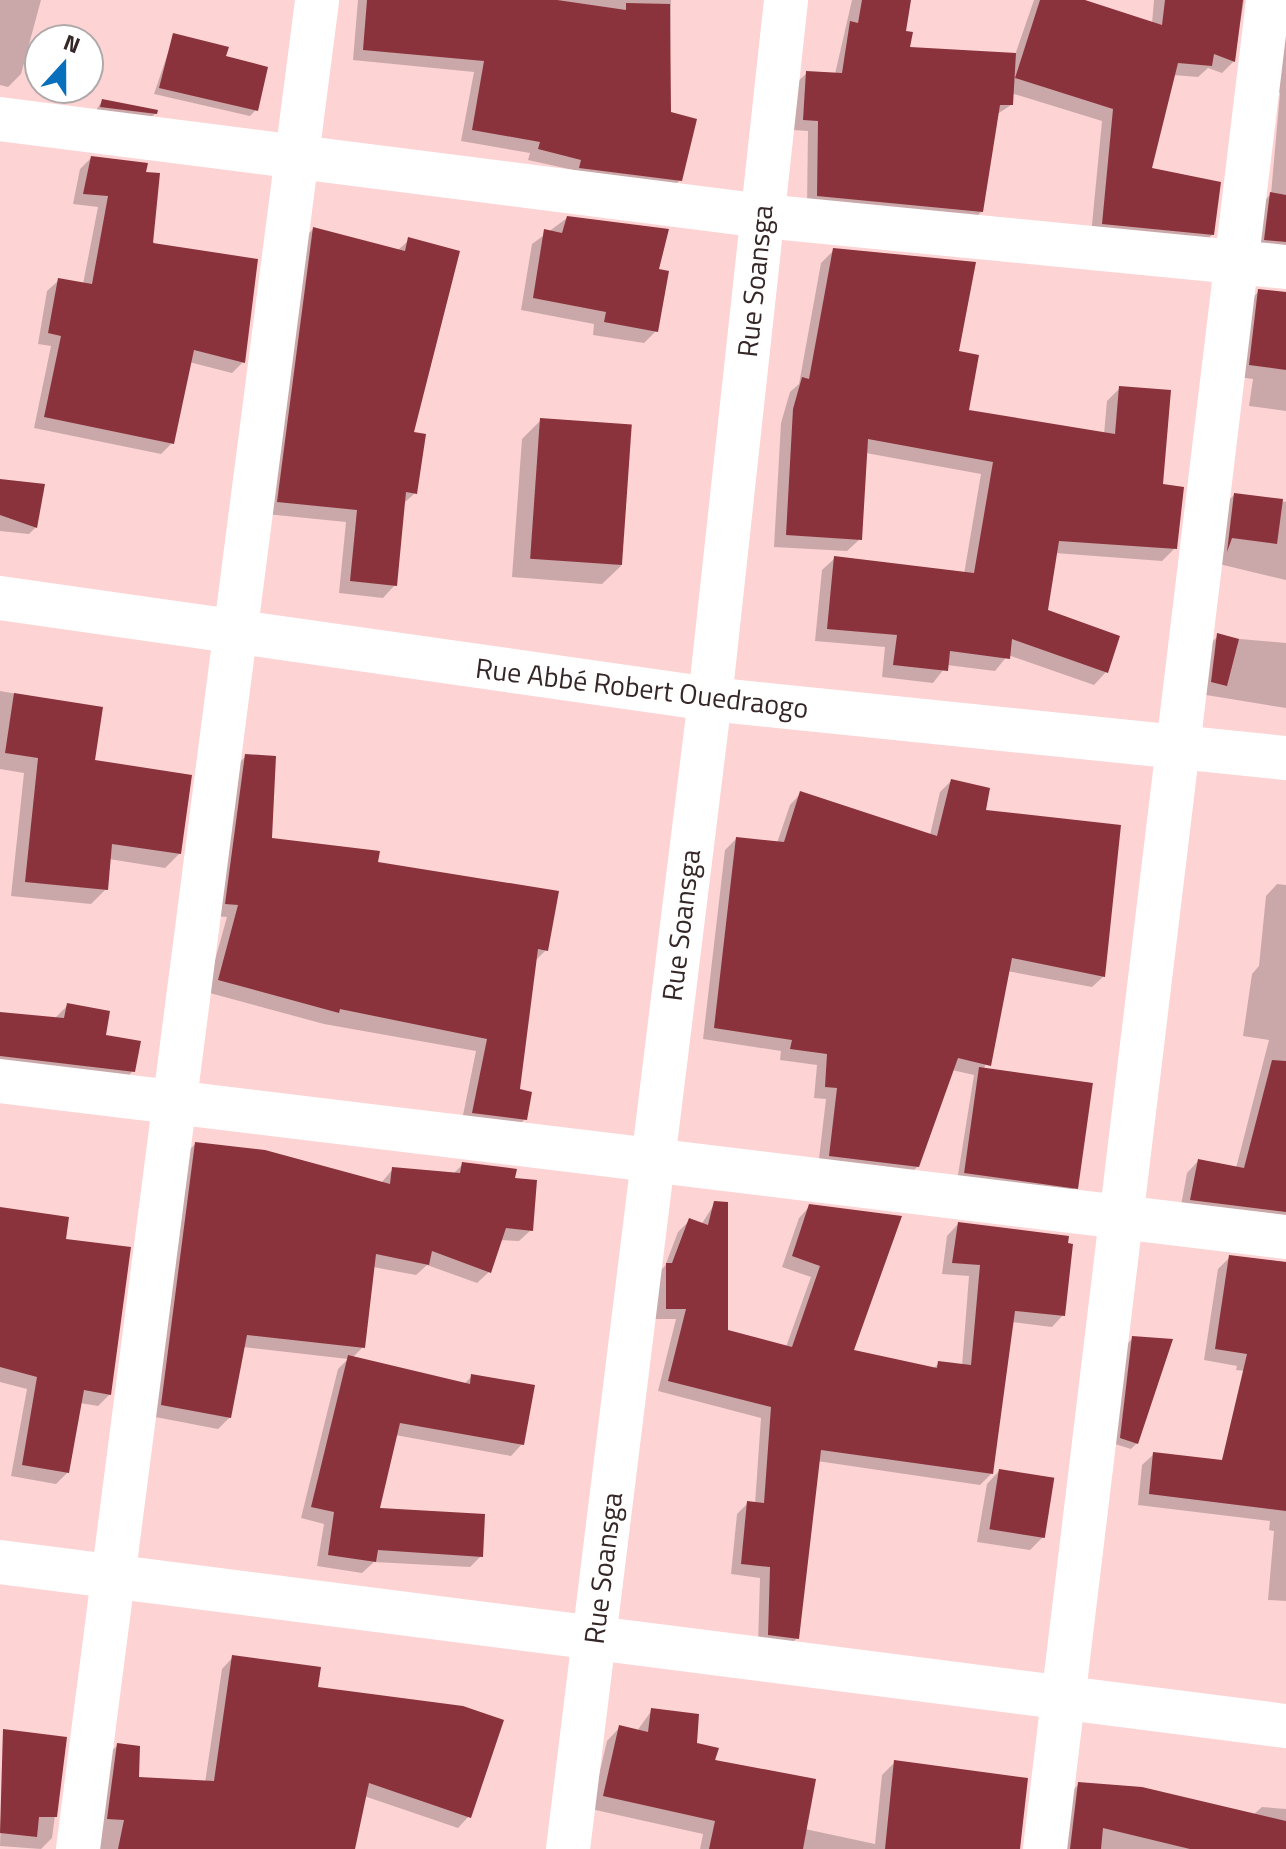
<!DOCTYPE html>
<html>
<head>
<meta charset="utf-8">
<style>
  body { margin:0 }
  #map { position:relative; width:1286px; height:1849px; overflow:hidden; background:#fdd3d4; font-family:"Titillium Web",sans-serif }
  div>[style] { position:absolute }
  .shadow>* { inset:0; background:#0003 }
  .building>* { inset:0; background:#8b333c; transform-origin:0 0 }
  .minor>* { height:44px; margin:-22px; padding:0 22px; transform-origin:22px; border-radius:22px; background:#fff }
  span { translate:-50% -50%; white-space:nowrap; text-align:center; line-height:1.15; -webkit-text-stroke:8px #fff; paint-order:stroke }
  .street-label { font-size:28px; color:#362727 }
  .north { position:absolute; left:24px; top:24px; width:80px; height:80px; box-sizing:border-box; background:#fff; border:2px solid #afa9a9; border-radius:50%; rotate:21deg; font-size:22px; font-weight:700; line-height:32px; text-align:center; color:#362727 }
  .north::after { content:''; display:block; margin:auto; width:28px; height:36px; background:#076fbb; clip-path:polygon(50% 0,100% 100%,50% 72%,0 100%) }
</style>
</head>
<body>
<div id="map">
  <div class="shadow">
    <div style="clip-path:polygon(0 0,41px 0,21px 74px,8px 87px,0 85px)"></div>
    <div style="clip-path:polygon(358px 0,671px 0,669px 114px,680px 180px,668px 191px,528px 160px,530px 153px,461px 141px,474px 72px,353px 60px)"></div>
    <div style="clip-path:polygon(852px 0,909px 0,904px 32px,908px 49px,1015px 55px,1034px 0,1079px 0,1152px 24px,1154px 0,1244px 0,1234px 61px,1222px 73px,1208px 68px,1198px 77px,1173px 75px,1149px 170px,1213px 234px,1200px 246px,1091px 235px,1102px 121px,1011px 93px,1011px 105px,996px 115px,982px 211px,971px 222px,807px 206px,808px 131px,793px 130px,796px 83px,807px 73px,835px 74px)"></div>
    <div style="clip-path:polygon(1286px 0,1286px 257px,1253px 251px,1259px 206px,1271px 194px,1280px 93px,1273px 90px)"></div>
    <div style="clip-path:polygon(174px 35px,224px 58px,256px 110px,250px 116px,154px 94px)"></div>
    <div style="clip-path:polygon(102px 101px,156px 113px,149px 119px,95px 112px)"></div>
    <div style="clip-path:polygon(91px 158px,243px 362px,232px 373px,189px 362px,172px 443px,161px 454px,34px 428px,51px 346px,38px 344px,47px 291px,59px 280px,83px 284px,98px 207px,73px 204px,80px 169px)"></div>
    <div style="clip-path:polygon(567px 218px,657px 271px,656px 331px,644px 343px,593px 335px,594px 324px,521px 310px,532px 244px)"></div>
    <div style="clip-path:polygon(313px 229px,397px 251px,409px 240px,415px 493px,403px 504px,395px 585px,383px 598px,339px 593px,346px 522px,266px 514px,301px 242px)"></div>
    <div style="clip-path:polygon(834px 250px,956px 353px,967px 412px,1104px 434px,1107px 401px,1120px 388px,1160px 486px,1175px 548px,1162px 561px,1055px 553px,1046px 612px,1106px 672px,1094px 685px,1008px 655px,995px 671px,947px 665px,933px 683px,882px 677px,885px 647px,815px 641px,822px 570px,835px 558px,964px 574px,981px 474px,866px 453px,860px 539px,847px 551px,774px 547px,781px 423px,790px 392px,799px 384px,821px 263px)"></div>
    <div style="clip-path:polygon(1259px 291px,1286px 292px,1286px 411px,1249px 406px,1253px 379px,1238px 377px,1247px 304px)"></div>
    <div style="clip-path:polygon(541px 420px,621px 566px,602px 584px,512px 577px,522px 439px)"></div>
    <div style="clip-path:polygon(0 481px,42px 486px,35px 528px,29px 534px,0 531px)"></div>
    <div style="clip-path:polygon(1234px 495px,1286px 502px,1286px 580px,1219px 564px,1222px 507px)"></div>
    <div style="clip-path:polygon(1217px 637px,1286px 643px,1286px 708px,1200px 694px,1205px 649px)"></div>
    <div style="clip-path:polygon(0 691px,101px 709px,93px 761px,180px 853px,165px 868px,109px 859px,106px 889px,91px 904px,11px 896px,24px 773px,0 769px)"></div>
    <div style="clip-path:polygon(246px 756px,270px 840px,376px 863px,546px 950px,534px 962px,518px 1091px,525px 1119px,513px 1131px,461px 1125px,476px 1051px,324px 1024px,206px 992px,227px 917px,214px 916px,233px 769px)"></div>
    <div style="clip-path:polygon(951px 781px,983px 812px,1104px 976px,1092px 987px,1007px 971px,984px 1070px,1077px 1186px,1068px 1194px,957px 1181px,974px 1075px,952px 1070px,918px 1166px,906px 1178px,818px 1167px,826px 1099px,814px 1098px,817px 1065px,780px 1060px,781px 1051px,703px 1039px,725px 850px,736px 839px,777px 843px,790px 805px,801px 793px,930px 835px,940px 792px)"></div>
    <div style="clip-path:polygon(1277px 884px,1286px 885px,1286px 1230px,1180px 1211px,1187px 1173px,1198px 1161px,1236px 1168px,1269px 1040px,1243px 1036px,1252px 974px,1259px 966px,1266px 896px)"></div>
    <div style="clip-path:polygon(68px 1005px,133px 1071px,120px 1084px,0 1070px,0 1014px,55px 1018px)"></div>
    <div style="clip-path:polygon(195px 1144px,381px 1183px,393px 1169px,453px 1174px,463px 1164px,513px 1180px,531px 1230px,519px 1241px,500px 1240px,489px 1272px,477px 1283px,427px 1265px,416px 1275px,373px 1267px,363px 1347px,352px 1358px,463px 1385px,472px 1376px,522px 1444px,511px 1456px,395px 1435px,377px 1510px,481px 1556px,470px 1567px,374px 1562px,362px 1573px,317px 1566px,324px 1524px,301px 1518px,338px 1369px,348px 1359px,243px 1347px,230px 1417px,218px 1429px,150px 1416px,184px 1156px)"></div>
    <div style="clip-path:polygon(715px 1203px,726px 1332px,786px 1347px,811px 1277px,782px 1267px,799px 1218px,810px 1206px,852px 1351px,933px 1369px,939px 1363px,962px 1366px,969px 1276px,942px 1274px,947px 1236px,958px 1224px,1063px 1315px,1052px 1327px,1012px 1322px,991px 1474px,980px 1485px,817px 1461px,797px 1638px,786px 1649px,758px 1645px,760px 1578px,731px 1574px,737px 1514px,748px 1503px,755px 1504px,761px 1418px,658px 1391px,676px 1319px,655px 1319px,655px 1276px,665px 1266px,678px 1232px,690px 1220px,701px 1225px)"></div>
    <div style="clip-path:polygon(0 1209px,64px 1241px,110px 1394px,98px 1406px,80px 1403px,68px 1472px,56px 1484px,11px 1476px,27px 1389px,0 1382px)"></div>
    <div style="clip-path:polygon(1230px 1257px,1286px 1262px,1286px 1375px,1236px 1370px,1237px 1366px,1204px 1360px,1218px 1269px)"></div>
    <div style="clip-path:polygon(1133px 1338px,1137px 1443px,1131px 1449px,1115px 1444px,1127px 1344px)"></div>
    <div style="clip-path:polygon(1154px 1454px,1286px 1470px,1286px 1601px,1268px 1600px,1274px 1531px,1269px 1530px,1270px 1521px,1138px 1505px,1142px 1465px)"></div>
    <div style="clip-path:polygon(999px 1471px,1043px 1537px,1030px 1550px,977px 1542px,987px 1484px)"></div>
    <div style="clip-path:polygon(233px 1657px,316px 1689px,469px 1816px,458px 1828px,364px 1796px,353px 1849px,94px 1849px,106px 1756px,118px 1745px,137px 1779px,205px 1783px,222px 1669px)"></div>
    <div style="clip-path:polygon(652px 1710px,805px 1829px,875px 1844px,882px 1775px,895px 1762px,1019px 1849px,700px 1849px,703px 1834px,591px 1809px,607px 1741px,620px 1727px,637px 1731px)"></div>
    <div style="clip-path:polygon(4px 1731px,65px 1739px,52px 1838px,41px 1849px,0 1846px)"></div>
    <div style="clip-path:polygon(1079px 1784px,1253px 1815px,1262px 1807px,1286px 1809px,1286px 1849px,1057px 1849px,1066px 1797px)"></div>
  </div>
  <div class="building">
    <div style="clip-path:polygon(367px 0,557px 0,626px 10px,626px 3px,670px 4px,671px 112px,697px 119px,682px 181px,579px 168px,581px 160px,538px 149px,540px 142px,472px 130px,484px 61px,363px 50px)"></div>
    <div style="clip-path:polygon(862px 0,911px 0,906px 31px,913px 32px,910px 47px,1016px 53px,1013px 105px,1000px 105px,983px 212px,817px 196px,818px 121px,803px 120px,806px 71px,842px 73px,850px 21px,858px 23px)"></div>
    <div style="clip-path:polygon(1040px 0,1085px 0,1162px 25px,1165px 0,1243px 0,1235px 62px,1214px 54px,1212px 66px,1178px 63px,1152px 168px,1221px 182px,1214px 235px,1102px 224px,1113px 109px,1015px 78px)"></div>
    <div style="clip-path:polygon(173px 33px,229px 47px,226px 56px,268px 67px,258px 111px,159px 88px)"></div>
    <div style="clip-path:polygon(102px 99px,158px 110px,157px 114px,100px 107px)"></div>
    <div style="clip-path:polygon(91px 156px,148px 163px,146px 172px,160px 173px,153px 243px,258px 259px,245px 363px,194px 350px,174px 444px,44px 417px,61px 336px,48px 333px,58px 278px,92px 284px,108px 196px,83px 194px)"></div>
    <div style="clip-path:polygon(1270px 192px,1286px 195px,1286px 242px,1264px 240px)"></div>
    <div style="clip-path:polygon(567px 216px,669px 229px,659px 269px,669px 271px,658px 332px,604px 322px,606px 312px,533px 298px,544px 229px,562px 233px)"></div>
    <div style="clip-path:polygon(313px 227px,405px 251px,408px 237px,460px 251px,414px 432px,426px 434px,417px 494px,406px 492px,397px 586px,350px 581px,357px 510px,277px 502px)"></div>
    <div style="clip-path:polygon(833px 248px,976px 262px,959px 351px,979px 355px,969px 410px,1115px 434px,1119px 386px,1171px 390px,1163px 484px,1184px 487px,1177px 549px,1059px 541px,1048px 610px,1120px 636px,1108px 673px,1012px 639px,1010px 659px,950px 651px,948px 671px,893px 665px,897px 635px,827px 629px,834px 556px,974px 573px,993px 462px,868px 439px,862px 540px,786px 535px,793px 409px,802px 377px,809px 379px)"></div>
    <div style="clip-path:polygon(1258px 289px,1286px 292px,1286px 370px,1249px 365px)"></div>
    <div style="left:540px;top:418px;width:92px;height:141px;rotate:4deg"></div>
    <div style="clip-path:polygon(0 479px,45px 484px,37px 528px,0 515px)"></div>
    <div style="clip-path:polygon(1234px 493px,1283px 499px,1277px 544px,1232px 538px,1227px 552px)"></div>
    <div style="clip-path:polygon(1217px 633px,1239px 639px,1227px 686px,1211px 682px)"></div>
    <div style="clip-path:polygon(14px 693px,103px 707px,95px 760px,192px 775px,181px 854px,112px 844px,108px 890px,25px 882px,38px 758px,5px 753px)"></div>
    <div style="clip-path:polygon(245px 754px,276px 756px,272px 838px,380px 851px,378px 862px,559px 891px,548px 951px,538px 949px,520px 1089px,532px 1092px,527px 1120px,472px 1113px,487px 1039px,340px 1009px,339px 1013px,218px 980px,238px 905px,225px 904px)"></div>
    <div style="clip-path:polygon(951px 779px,990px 788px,986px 810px,1121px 825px,1105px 977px,1012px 958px,991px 1066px,958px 1058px,919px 1167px,829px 1156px,837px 1088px,825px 1087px,827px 1054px,790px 1049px,792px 1040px,714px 1028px,736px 837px,784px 842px,800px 791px,937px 836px)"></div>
    <div style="clip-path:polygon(67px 1003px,110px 1011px,106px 1035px,141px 1041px,135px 1072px,0 1056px,0 1012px,64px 1018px)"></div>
    <div style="clip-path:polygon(1272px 1060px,1286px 1061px,1286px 1212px,1190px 1200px,1198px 1159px,1244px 1168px)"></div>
    <div style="left:979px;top:1067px;width:115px;height:107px;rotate:8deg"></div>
    <div style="clip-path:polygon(195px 1142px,265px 1150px,390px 1184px,392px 1167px,460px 1173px,462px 1162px,517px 1169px,515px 1178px,537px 1180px,533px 1231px,506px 1228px,491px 1273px,432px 1251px,429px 1265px,376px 1254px,365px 1348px,247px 1335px,231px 1418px,161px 1405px)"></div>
    <div style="clip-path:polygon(714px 1201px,728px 1202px,728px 1330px,792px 1347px,820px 1266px,792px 1256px,809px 1204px,902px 1216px,854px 1350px,937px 1368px,938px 1361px,971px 1365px,980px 1265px,952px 1263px,958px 1222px,1069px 1236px,1068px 1243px,1073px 1244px,1065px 1316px,1015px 1311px,993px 1474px,821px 1450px,799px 1639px,768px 1635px,770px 1567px,741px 1564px,747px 1501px,764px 1503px,771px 1407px,668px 1381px,686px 1309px,666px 1309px,666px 1263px,672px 1263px,689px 1218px,708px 1225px)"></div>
    <div style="clip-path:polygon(0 1207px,69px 1217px,66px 1239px,131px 1247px,111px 1395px,84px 1390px,69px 1473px,22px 1465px,37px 1377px,0 1367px)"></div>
    <div style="clip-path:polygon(1229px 1255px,1286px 1262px,1286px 1511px,1149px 1494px,1153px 1452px,1222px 1460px,1247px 1354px,1215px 1349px)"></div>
    <div style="clip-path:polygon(1132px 1336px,1173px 1339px,1138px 1444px,1120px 1438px)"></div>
    <div style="clip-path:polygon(348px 1355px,470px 1384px,471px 1374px,535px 1385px,524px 1445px,400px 1423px,380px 1508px,485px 1514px,483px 1557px,378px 1550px,376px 1562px,328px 1555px,334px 1512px,311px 1507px)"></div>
    <div style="left:999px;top:1469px;width:56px;height:61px;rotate:9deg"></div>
    <div style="clip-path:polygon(232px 1655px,321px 1667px,318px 1687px,463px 1706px,504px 1720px,471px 1818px,369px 1783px,355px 1849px,118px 1849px,124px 1820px,107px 1819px,117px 1743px,140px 1746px,139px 1777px,214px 1781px)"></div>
    <div style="clip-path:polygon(651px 1708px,699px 1714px,697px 1743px,719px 1748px,715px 1760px,816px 1779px,803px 1849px,709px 1849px,715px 1821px,603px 1796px,619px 1725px,648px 1732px)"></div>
    <div style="clip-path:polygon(3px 1729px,67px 1737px,57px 1817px,39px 1817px,37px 1837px,0 1833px)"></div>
    <div style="clip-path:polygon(894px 1760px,1028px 1778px,1020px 1849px,885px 1849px)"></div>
    <div style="clip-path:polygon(1078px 1782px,1142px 1787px,1286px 1821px,1286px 1849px,1190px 1849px,1103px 1828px,1101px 1849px,1070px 1849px)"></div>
  </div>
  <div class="minor">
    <div style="left:0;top:119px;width:768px;rotate:7.25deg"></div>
    <div style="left:762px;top:216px;width:526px;rotate:5.56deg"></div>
    <div style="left:0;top:598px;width:717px;rotate:8.1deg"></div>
    <div style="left:710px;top:699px;width:579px;rotate:5.85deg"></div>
    <div style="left:0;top:1081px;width:1295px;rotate:6.92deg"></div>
    <div style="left:0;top:1562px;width:1296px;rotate:7.27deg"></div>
    <div style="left:78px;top:1849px;width:1864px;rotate:-82.63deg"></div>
    <div style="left:568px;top:1849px;width:1159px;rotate:-82.96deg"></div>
    <div style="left:710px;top:699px;width:703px;rotate:-83.79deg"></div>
    <div style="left:1045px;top:1849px;width:1862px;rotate:-83.12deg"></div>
  </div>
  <div class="street-label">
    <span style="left:755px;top:281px;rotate:-84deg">Rue Soansga</span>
    <span style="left:642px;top:688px;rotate:7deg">Rue Abbé Robert Ouedraogo</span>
    <span style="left:681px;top:925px;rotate:-83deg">Rue Soansga</span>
    <span style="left:603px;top:1568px;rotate:-83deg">Rue Soansga</span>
  </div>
  <div class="north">N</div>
</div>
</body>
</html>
